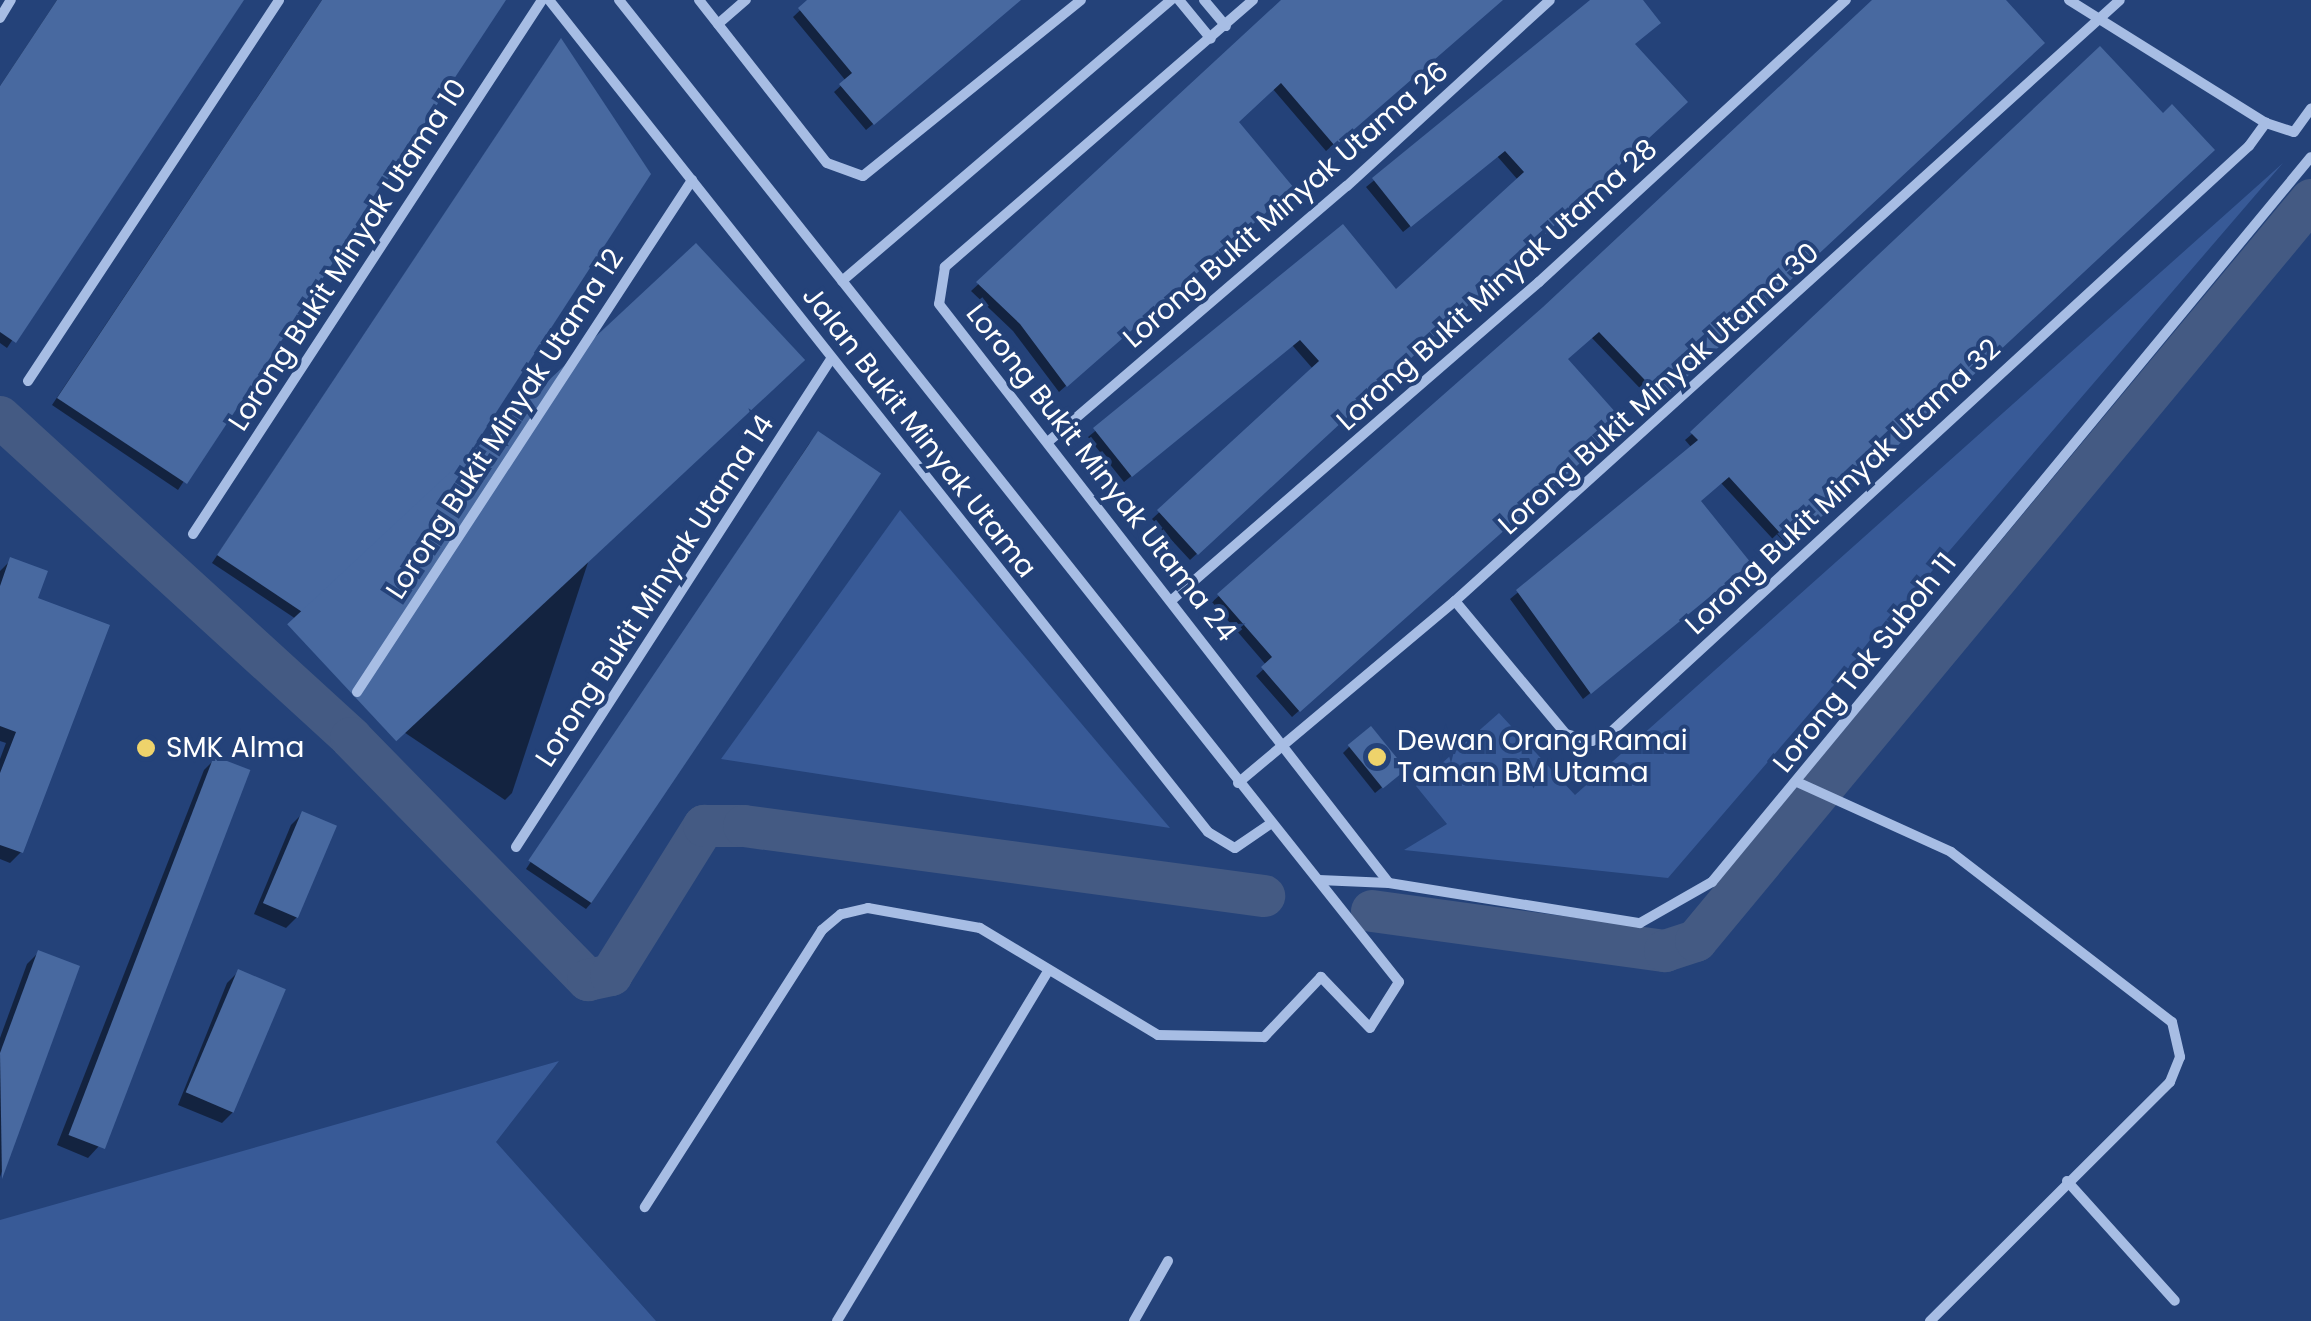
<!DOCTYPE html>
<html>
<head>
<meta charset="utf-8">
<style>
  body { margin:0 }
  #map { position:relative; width:2311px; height:1321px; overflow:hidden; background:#244279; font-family:Poppins,sans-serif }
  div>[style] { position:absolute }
  .green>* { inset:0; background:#385a97 }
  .shadow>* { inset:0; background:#0007 }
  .river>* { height:42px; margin:-21px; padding:0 21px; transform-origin:21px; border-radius:21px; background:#445a83 }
  .building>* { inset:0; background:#4869a0; transform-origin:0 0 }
  .minor>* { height:10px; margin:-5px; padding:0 5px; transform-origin:5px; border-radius:5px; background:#a7bde4 }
  .dots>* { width:28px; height:28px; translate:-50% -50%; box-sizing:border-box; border:5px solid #244279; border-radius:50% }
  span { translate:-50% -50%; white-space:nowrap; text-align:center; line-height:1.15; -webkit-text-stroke:8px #244279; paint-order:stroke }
  .street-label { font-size:28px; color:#fff }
  .poi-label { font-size:28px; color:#fff }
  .left { translate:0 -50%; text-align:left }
</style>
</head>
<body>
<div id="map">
  <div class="green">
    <div style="clip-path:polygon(2283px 163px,1668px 878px,1404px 850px,1447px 824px,1416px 786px,1499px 713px,1575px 795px)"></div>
    <div style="clip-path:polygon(900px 510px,1170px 828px,721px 759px)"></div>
    <div style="clip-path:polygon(559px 1061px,496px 1142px,656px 1321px,0 1321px,0 1220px)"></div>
  </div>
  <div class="shadow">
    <div style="clip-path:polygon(57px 0,241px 0,7px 348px,0 343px,0 86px)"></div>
    <div style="clip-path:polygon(322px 0,502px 0,178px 490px,52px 405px)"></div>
    <div style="clip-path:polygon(811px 0,1019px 0,866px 130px,834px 92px,846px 81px,793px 17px)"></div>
    <div style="clip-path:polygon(1285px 0,1500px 0,1326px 151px,1272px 88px,1236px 122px,1284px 194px,1059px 392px,1013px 331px,971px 291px)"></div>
    <div style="clip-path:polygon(1594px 0,1640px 0,1632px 45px,1684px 102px,1190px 560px,1152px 519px,1313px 369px,1292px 345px,1124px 482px,1088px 437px,1343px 227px,1396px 293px,1518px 180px,1497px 156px,1403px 232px,1366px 187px)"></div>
    <div style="clip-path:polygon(1876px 0,2002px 0,2042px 43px,1655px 404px,1591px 337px,1565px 360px,1614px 430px,1292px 717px,1256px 676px,1267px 666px,1212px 602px,1545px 309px)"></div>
    <div style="clip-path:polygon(555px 48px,345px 640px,338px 647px,212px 563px)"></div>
    <div style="clip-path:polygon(2100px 50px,2163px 116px,2211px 150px,1783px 550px,1721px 483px,1699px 501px,1741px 570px,1583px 699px,1510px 599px,1692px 448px,1685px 440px,1692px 434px)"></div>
    <div style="clip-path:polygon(690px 253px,512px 793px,505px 800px,380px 716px)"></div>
    <div style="clip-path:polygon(811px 441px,592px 902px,586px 909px,526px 869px)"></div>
    <div style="clip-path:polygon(11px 560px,35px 599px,21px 852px,10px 863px,0 859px,0 759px,6px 743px,0 741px,0 571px)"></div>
    <div style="clip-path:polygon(1350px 746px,1396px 776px,1375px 793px,1343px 753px)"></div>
    <div style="clip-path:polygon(215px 759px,99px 1146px,88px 1158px,57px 1145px,204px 770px)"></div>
    <div style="clip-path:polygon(302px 814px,297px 917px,286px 928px,254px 914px,291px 825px)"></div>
    <div style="clip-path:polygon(38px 953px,77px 967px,0 1177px,0 1038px,27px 964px)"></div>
    <div style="clip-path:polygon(238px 972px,233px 1112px,222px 1123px,178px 1105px,227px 983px)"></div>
  </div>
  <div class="river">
    <div style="left:0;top:417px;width:476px;rotate:42.4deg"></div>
    <div style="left:351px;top:738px;width:339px;rotate:45.6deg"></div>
    <div style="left:588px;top:980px;width:24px;rotate:-12deg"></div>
    <div style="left:611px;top:975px;width:176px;rotate:-58deg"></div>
    <div style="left:704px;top:826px;width:40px"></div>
    <div style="left:744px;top:826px;width:525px;rotate:7.67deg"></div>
    <div style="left:1372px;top:911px;width:296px;rotate:7.8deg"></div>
    <div style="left:1665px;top:951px;width:33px;rotate:-18deg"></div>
    <div style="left:1696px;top:941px;width:963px;rotate:-50.31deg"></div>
  </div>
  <div class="building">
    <div style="clip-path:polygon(57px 0,244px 0,16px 343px,0 332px,0 86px)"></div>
    <div style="clip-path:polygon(322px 0,506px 0,187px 484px,57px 398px)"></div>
    <div style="clip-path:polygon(807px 0,1021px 0,874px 125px,839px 84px,852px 73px,798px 8px)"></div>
    <div style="clip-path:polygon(1281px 0,1503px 0,1335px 146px,1281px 83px,1239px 122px,1294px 188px,1067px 387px,1020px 324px,976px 282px)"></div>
    <div style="clip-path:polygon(1590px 0,1643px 0,1661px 23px,1635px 44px,1688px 102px,1198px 555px,1157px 510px,1319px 361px,1300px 340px,1132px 477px,1093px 428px,1343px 224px,1396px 289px,1524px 172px,1505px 151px,1411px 227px,1372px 178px)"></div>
    <div style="clip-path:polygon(1872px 0,2006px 0,2045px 43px,1663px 399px,1599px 332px,1568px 359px,1625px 423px,1300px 712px,1261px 667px,1272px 657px,1217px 594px,1543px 307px)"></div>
    <div style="clip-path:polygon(561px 38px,651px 174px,347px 642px,217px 555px)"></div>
    <div style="clip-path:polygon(2100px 46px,2163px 113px,2172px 104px,2215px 150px,1791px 545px,1729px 477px,1701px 501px,1751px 563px,1591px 694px,1516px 590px,1698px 440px,1690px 432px)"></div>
    <div style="left:696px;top:243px;width:160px;height:559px;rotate:47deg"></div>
    <div style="left:818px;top:431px;width:76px;height:518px;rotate:34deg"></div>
    <div style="clip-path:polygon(10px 557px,48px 571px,38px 598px,110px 625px,23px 853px,0 845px,0 773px,16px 732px,0 726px,0 586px)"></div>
    <div style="left:1371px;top:726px;width:56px;height:30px;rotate:51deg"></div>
    <div style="left:214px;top:756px;width:39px;height:406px;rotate:21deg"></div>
    <div style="left:302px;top:811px;width:38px;height:100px;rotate:23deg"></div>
    <div style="clip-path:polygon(38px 950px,80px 966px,2px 1179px,0 1053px)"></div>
    <div style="left:238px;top:969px;width:52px;height:134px;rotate:23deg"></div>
  </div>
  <div class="minor">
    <div style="left:549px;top:0;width:1061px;rotate:51.62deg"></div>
    <div style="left:1208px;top:832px;width:31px;rotate:31deg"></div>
    <div style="left:1235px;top:848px;width:42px;rotate:-34.4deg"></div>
    <div style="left:619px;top:0;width:1254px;rotate:51.54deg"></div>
    <div style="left:1399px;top:982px;width:54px;rotate:122.2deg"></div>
    <div style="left:1370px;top:1028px;width:71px;rotate:-133.9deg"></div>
    <div style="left:1321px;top:977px;width:83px;rotate:133.5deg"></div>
    <div style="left:1264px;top:1037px;width:106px;rotate:-178.9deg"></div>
    <div style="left:1158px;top:1035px;width:208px;rotate:-149deg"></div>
    <div style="left:980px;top:928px;width:114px;rotate:-169.9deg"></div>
    <div style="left:868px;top:908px;width:28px;rotate:167deg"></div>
    <div style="left:841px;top:914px;width:25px;rotate:140deg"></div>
    <div style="left:822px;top:930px;width:329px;rotate:122.6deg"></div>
    <div style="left:699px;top:0;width:207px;rotate:51.9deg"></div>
    <div style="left:827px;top:163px;width:38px;rotate:20deg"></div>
    <div style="left:863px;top:176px;width:280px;rotate:-38.9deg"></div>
    <div style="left:1179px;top:0;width:50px;rotate:50.6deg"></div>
    <div style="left:1204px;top:0;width:34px;rotate:50deg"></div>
    <div style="left:1253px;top:0;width:408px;rotate:139.1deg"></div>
    <div style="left:945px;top:267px;width:37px;rotate:99deg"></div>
    <div style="left:939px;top:304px;width:733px;rotate:52.15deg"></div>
    <div style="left:2069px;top:0;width:232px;rotate:32deg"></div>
    <div style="left:2266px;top:123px;width:29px;rotate:18deg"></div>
    <div style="left:2294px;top:132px;width:29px;rotate:-54deg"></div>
    <div style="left:0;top:18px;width:21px;rotate:-59deg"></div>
    <div style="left:718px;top:24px;width:37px;rotate:-41deg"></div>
    <div style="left:842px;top:281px;width:433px;rotate:-40.5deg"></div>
    <div style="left:28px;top:381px;width:456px;rotate:-56.6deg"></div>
    <div style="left:1049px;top:441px;width:392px;rotate:-40.6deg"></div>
    <div style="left:1347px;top:186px;width:275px;rotate:-42.5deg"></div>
    <div style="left:193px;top:534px;width:638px;rotate:-56.83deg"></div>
    <div style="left:1173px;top:599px;width:484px;rotate:-40.9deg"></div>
    <div style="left:1539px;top:282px;width:417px;rotate:-42.6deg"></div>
    <div style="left:1455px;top:601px;width:173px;rotate:50.2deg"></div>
    <div style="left:1566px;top:734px;width:27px;rotate:15deg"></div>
    <div style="left:1592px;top:741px;width:21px;rotate:-25deg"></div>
    <div style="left:1611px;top:732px;width:866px;rotate:-42.57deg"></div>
    <div style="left:2249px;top:146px;width:29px;rotate:-54deg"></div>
    <div style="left:357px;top:692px;width:612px;rotate:-56.8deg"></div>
    <div style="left:1797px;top:782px;width:169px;rotate:24.4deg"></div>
    <div style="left:1951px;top:852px;width:279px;rotate:37.6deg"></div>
    <div style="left:2172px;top:1022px;width:36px;rotate:77deg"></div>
    <div style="left:2180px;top:1057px;width:27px;rotate:112deg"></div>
    <div style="left:2170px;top:1082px;width:339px;rotate:135.1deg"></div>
    <div style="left:1238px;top:783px;width:283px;rotate:-40deg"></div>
    <div style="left:1455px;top:601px;width:896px;rotate:-42.11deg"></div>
    <div style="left:516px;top:847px;width:581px;rotate:-57.16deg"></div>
    <div style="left:1319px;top:880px;width:70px;rotate:2.5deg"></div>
    <div style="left:1389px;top:883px;width:254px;rotate:9.1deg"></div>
    <div style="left:1640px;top:923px;width:83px;rotate:-29.7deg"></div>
    <div style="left:1712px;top:882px;width:940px;rotate:-50.44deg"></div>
    <div style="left:2067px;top:1181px;width:161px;rotate:48deg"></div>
    <div style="left:837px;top:1321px;width:409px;rotate:-58.9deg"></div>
    <div style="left:1134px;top:1321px;width:69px;rotate:-60.5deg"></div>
  </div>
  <div class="dots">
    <div style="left:146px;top:748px;background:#eed36b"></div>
    <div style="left:1377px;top:757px;background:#eed36b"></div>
  </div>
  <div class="street-label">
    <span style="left:1286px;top:205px;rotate:-41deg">Lorong Bukit Minyak Utama 26</span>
    <span style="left:348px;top:255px;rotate:-57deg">Lorong Bukit Minyak Utama 10</span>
    <span style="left:1497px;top:285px;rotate:-42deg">Lorong Bukit Minyak Utama 28</span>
    <span style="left:1659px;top:389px;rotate:-42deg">Lorong Bukit Minyak Utama 30</span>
    <span style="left:505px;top:424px;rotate:-57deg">Lorong Bukit Minyak Utama 12</span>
    <span style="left:919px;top:432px;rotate:52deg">Jalan Bukit Minyak Utama</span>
    <span style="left:1101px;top:473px;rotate:52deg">Lorong Bukit Minyak Utama 24</span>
    <span style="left:1843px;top:487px;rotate:-43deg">Lorong Bukit Minyak Utama 32</span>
    <span style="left:655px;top:591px;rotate:-57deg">Lorong Bukit Minyak Utama 14</span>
    <span style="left:1865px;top:663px;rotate:-51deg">Lorong Tok Suboh 11</span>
  </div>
  <div class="poi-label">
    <span class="left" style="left:1397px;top:757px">Dewan Orang Ramai<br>Taman BM Utama</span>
    <span class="left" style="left:166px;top:748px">SMK Alma</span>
  </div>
</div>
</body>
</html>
